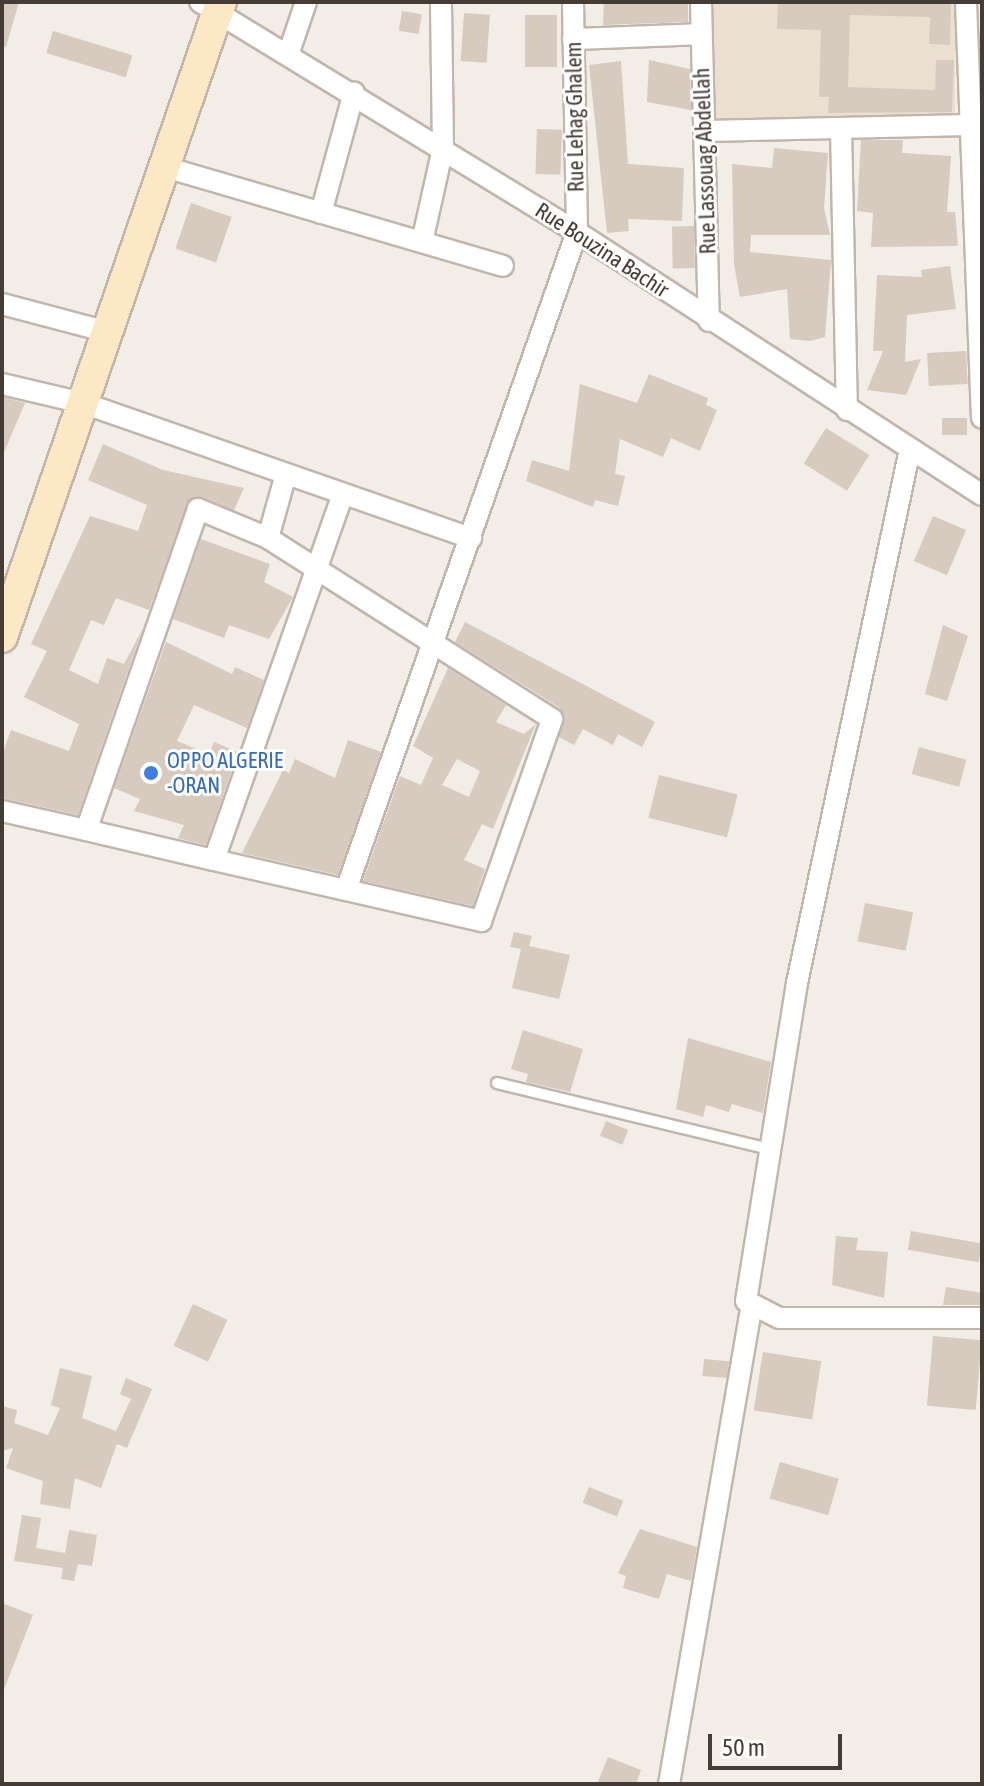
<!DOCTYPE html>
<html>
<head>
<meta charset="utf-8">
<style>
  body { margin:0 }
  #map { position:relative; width:984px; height:1786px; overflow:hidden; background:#f2ede6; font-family:"Asap Condensed",sans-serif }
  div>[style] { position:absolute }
  .education>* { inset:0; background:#ebe0d0; transform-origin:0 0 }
  .building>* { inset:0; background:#d7cabf; transform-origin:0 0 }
  .roads { filter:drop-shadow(2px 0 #c1b6ac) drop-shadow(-2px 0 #c1b6ac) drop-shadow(0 2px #c1b6ac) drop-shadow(0 -2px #c1b6ac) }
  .lane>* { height:10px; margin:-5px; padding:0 5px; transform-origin:5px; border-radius:5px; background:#fff }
  .street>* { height:20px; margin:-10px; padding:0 10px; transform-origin:10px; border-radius:10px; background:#fff }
  .secondary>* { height:30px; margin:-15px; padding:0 15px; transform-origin:15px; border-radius:15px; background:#fde8c5 }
  .dots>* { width:22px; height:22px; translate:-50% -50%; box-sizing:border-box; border:4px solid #fff; border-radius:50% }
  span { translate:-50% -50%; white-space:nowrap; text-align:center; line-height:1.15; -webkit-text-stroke:6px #fff; paint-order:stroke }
  .street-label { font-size:22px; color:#453d35 }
  .shop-label { font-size:22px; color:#366cbe }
  .left { translate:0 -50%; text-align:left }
  .frame { position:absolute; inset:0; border:4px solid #453d35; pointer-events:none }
  .scale { position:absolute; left:708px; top:1734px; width:134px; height:36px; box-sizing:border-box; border:4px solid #453d35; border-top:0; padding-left:10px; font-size:24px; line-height:28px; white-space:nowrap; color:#453d35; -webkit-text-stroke:6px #fff; paint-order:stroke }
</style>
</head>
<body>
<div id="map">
  <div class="education">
    <div style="left:710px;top:2px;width:245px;height:119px"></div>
  </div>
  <div class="building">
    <div style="clip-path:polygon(2px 2px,19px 2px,6px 47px,2px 46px)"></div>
    <div style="clip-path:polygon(604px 2px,688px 2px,688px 22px,603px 25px)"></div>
    <div style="clip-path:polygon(778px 2px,951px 2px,950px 45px,929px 44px,930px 17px,850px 15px,848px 87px,935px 90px,936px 60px,954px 60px,952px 112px,828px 113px,829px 97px,819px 97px,821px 30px,777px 29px)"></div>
    <div style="left:402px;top:11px;width:20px;height:20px;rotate:9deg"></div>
    <div style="left:464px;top:13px;width:26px;height:48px;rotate:4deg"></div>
    <div style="left:525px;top:15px;width:32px;height:52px"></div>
    <div style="left:53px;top:31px;width:83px;height:23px;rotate:17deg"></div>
    <div style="clip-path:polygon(649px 60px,690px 69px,691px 110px,647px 102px)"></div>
    <div style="clip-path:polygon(621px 61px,628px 164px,684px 168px,682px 221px,628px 219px,629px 231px,607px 233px,589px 65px)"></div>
    <div style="left:537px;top:129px;width:25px;height:45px;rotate:2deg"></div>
    <div style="clip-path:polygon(861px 140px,903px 140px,902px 153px,951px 156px,947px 212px,955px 212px,958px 246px,871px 247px,873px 213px,857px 211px)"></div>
    <div style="clip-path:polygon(774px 148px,828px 153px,824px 208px,830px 235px,751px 235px,750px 252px,831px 260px,825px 337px,810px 341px,790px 339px,787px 289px,740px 297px,734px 264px,732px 164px,772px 168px)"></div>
    <div style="left:191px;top:203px;width:43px;height:48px;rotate:19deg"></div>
    <div style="left:694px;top:226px;width:42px;height:22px;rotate:89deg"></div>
    <div style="clip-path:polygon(950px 266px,956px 309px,907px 315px,905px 362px,921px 359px,906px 395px,867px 390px,883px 351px,873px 351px,877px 275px,922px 277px,921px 270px)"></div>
    <div style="left:966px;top:351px;width:33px;height:39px;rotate:87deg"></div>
    <div style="clip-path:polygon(649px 374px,708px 398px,706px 405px,717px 410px,700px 451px,671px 438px,663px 457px,620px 439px,615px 474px,625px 476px,618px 506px,595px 500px,593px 507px,526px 481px,532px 460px,569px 471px,580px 384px,637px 403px)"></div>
    <div style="clip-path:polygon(2px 397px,25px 403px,4px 452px,2px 452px)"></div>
    <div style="left:942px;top:418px;width:25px;height:17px"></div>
    <div style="left:826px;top:428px;width:51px;height:42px;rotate:32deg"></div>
    <div style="clip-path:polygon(103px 444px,163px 470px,244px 488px,234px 510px,202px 497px,189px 500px,149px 610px,116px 598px,104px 625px,91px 620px,69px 670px,98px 684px,107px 658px,124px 664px,142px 630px,78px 815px,2px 798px,2px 755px,11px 730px,69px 751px,79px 724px,24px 697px,47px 651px,31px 644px,90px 516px,138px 531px,147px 505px,88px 480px)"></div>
    <div style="left:933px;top:516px;width:36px;height:49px;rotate:23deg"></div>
    <div style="clip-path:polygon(201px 539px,270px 564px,264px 582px,293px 597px,269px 639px,229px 625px,224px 638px,173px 619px)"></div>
    <div style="clip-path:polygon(465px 622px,655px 722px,642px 747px,618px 734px,613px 745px,583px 729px,574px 745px,559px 737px,560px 708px,455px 642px)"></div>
    <div style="clip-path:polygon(943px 625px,968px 636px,947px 701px,925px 694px)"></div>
    <div style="clip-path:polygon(166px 642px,232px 674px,235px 667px,264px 680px,247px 728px,194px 705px,177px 741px,209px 754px,214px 742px,238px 752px,206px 845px,178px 838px,184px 825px,134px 811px,140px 799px,114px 788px)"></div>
    <div style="clip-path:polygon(evenodd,448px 668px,506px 705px,496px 722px,524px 734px,536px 724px,493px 829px,482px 824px,464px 860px,485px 869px,473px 906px,363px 881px,400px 776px,421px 785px,433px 758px,413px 746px,448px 668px,457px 759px,480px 771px,469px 797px,442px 785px,457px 759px)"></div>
    <div style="clip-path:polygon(348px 740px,381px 752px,338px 875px,242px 853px,283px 770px,289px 773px,295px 759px,335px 778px)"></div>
    <div style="left:919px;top:747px;width:49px;height:28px;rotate:15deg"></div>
    <div style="left:659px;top:775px;width:81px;height:44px;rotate:14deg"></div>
    <div style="left:865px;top:903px;width:49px;height:39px;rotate:11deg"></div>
    <div style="clip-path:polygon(514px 932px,532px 936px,529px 946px,570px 955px,559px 999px,512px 988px,521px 949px,510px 947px)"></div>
    <div style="clip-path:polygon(523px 1030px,583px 1049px,570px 1092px,526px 1082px,528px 1074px,511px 1069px)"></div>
    <div style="clip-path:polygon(688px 1038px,771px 1062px,763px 1113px,732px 1104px,729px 1112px,706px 1105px,703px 1117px,676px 1109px)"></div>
    <div style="left:606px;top:1121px;width:24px;height:16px;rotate:22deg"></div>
    <div style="left:911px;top:1231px;width:72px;height:19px;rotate:10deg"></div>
    <div style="clip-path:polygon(836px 1236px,858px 1238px,856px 1250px,888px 1252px,884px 1298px,832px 1285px)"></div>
    <div style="clip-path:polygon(946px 1287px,982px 1293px,982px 1305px,943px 1305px)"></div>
    <div style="left:193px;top:1304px;width:38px;height:46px;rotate:25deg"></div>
    <div style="left:933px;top:1336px;width:49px;height:70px;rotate:5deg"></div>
    <div style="left:763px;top:1352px;width:59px;height:59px;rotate:9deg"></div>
    <div style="left:704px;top:1359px;width:25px;height:17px;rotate:5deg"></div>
    <div style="clip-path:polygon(60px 1368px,92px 1376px,82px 1418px,116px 1431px,131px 1399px,120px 1394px,126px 1378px,152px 1389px,127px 1448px,117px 1444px,101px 1488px,75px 1478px,70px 1509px,40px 1504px,43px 1481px,6px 1468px,13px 1448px,2px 1451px,2px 1406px,17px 1410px,14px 1423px,48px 1435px,60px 1408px,51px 1405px)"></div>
    <div style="left:780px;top:1462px;width:61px;height:38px;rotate:16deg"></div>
    <div style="left:589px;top:1487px;width:37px;height:17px;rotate:22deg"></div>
    <div style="clip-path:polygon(22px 1515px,41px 1518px,36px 1548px,65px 1553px,69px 1530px,97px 1535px,92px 1566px,78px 1564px,74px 1581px,61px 1579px,63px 1568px,14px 1561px)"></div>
    <div style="clip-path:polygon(640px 1529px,697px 1547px,691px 1581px,667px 1574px,659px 1599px,623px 1588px,626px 1576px,618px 1573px)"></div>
    <div style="clip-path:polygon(2px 1603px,33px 1615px,3px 1692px,2px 1692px)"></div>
    <div style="clip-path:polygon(608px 1757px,641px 1770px,636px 1784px,597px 1784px)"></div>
  </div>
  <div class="roads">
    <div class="lane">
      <div style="left:497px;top:1083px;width:280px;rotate:13.6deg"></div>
    </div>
    <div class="street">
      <div style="left:200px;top:2px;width:442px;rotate:31.4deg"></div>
      <div style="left:577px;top:232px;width:483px;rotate:33deg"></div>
      <div style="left:701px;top:2px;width:319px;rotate:88.6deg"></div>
      <div style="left:966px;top:2px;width:416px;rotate:87.8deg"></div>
      <div style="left:573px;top:39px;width:128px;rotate:-2.2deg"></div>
      <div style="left:289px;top:52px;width:53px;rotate:-71.2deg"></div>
      <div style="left:841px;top:128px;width:282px;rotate:88.8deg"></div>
      <div style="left:706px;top:131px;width:264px;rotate:-1.3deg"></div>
      <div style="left:165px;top:167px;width:352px;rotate:16.3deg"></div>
      <div style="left:321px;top:213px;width:125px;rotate:-74.7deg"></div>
      <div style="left:422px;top:242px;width:96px;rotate:-77.4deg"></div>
      <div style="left:443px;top:148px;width:146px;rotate:-90.8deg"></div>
      <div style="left:2px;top:304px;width:110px;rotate:14.8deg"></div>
      <div style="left:2px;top:384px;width:83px;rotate:13.2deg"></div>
      <div style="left:83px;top:403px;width:411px;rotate:19.2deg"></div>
      <div style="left:910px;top:449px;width:546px;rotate:101.95deg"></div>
      <div style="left:797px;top:983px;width:322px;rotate:99.1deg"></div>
      <div style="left:746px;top:1301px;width:37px;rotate:27deg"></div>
      <div style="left:779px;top:1318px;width:203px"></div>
      <div style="left:268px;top:538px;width:66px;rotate:-74.3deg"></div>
      <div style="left:2px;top:811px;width:86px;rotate:12.7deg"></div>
      <div style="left:86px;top:830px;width:131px;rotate:13.2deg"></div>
      <div style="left:214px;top:860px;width:135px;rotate:12.8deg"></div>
      <div style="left:346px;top:890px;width:139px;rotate:12.9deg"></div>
      <div style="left:481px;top:921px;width:214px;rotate:-70.6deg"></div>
      <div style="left:552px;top:719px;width:337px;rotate:-147.5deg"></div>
      <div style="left:268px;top:538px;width:76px;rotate:-157.5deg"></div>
      <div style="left:198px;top:509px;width:340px;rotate:109.2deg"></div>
      <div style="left:214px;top:860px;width:388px;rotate:-70.6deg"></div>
      <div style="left:346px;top:890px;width:697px;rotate:-70.66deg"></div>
      <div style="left:577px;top:232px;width:230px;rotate:-91deg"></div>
      <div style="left:669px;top:1784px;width:482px;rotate:-80.2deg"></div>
    </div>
    <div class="secondary">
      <div style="left:2px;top:637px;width:672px;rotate:-70.97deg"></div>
    </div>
  </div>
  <div class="dots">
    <div style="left:151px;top:773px;background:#3f7fe0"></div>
  </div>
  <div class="street-label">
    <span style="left:575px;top:117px;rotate:-91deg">Rue Lehag Ghalem</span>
    <span style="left:705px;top:161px;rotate:-92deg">Rue Lassouag Abdellah</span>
    <span style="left:602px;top:250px;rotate:33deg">Rue Bouzina Bachir</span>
  </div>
  <div class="shop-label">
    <span class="left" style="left:167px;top:773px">OPPO ALGERIE<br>-ORAN</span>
  </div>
  <div class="frame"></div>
  <div class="scale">50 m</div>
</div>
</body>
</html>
